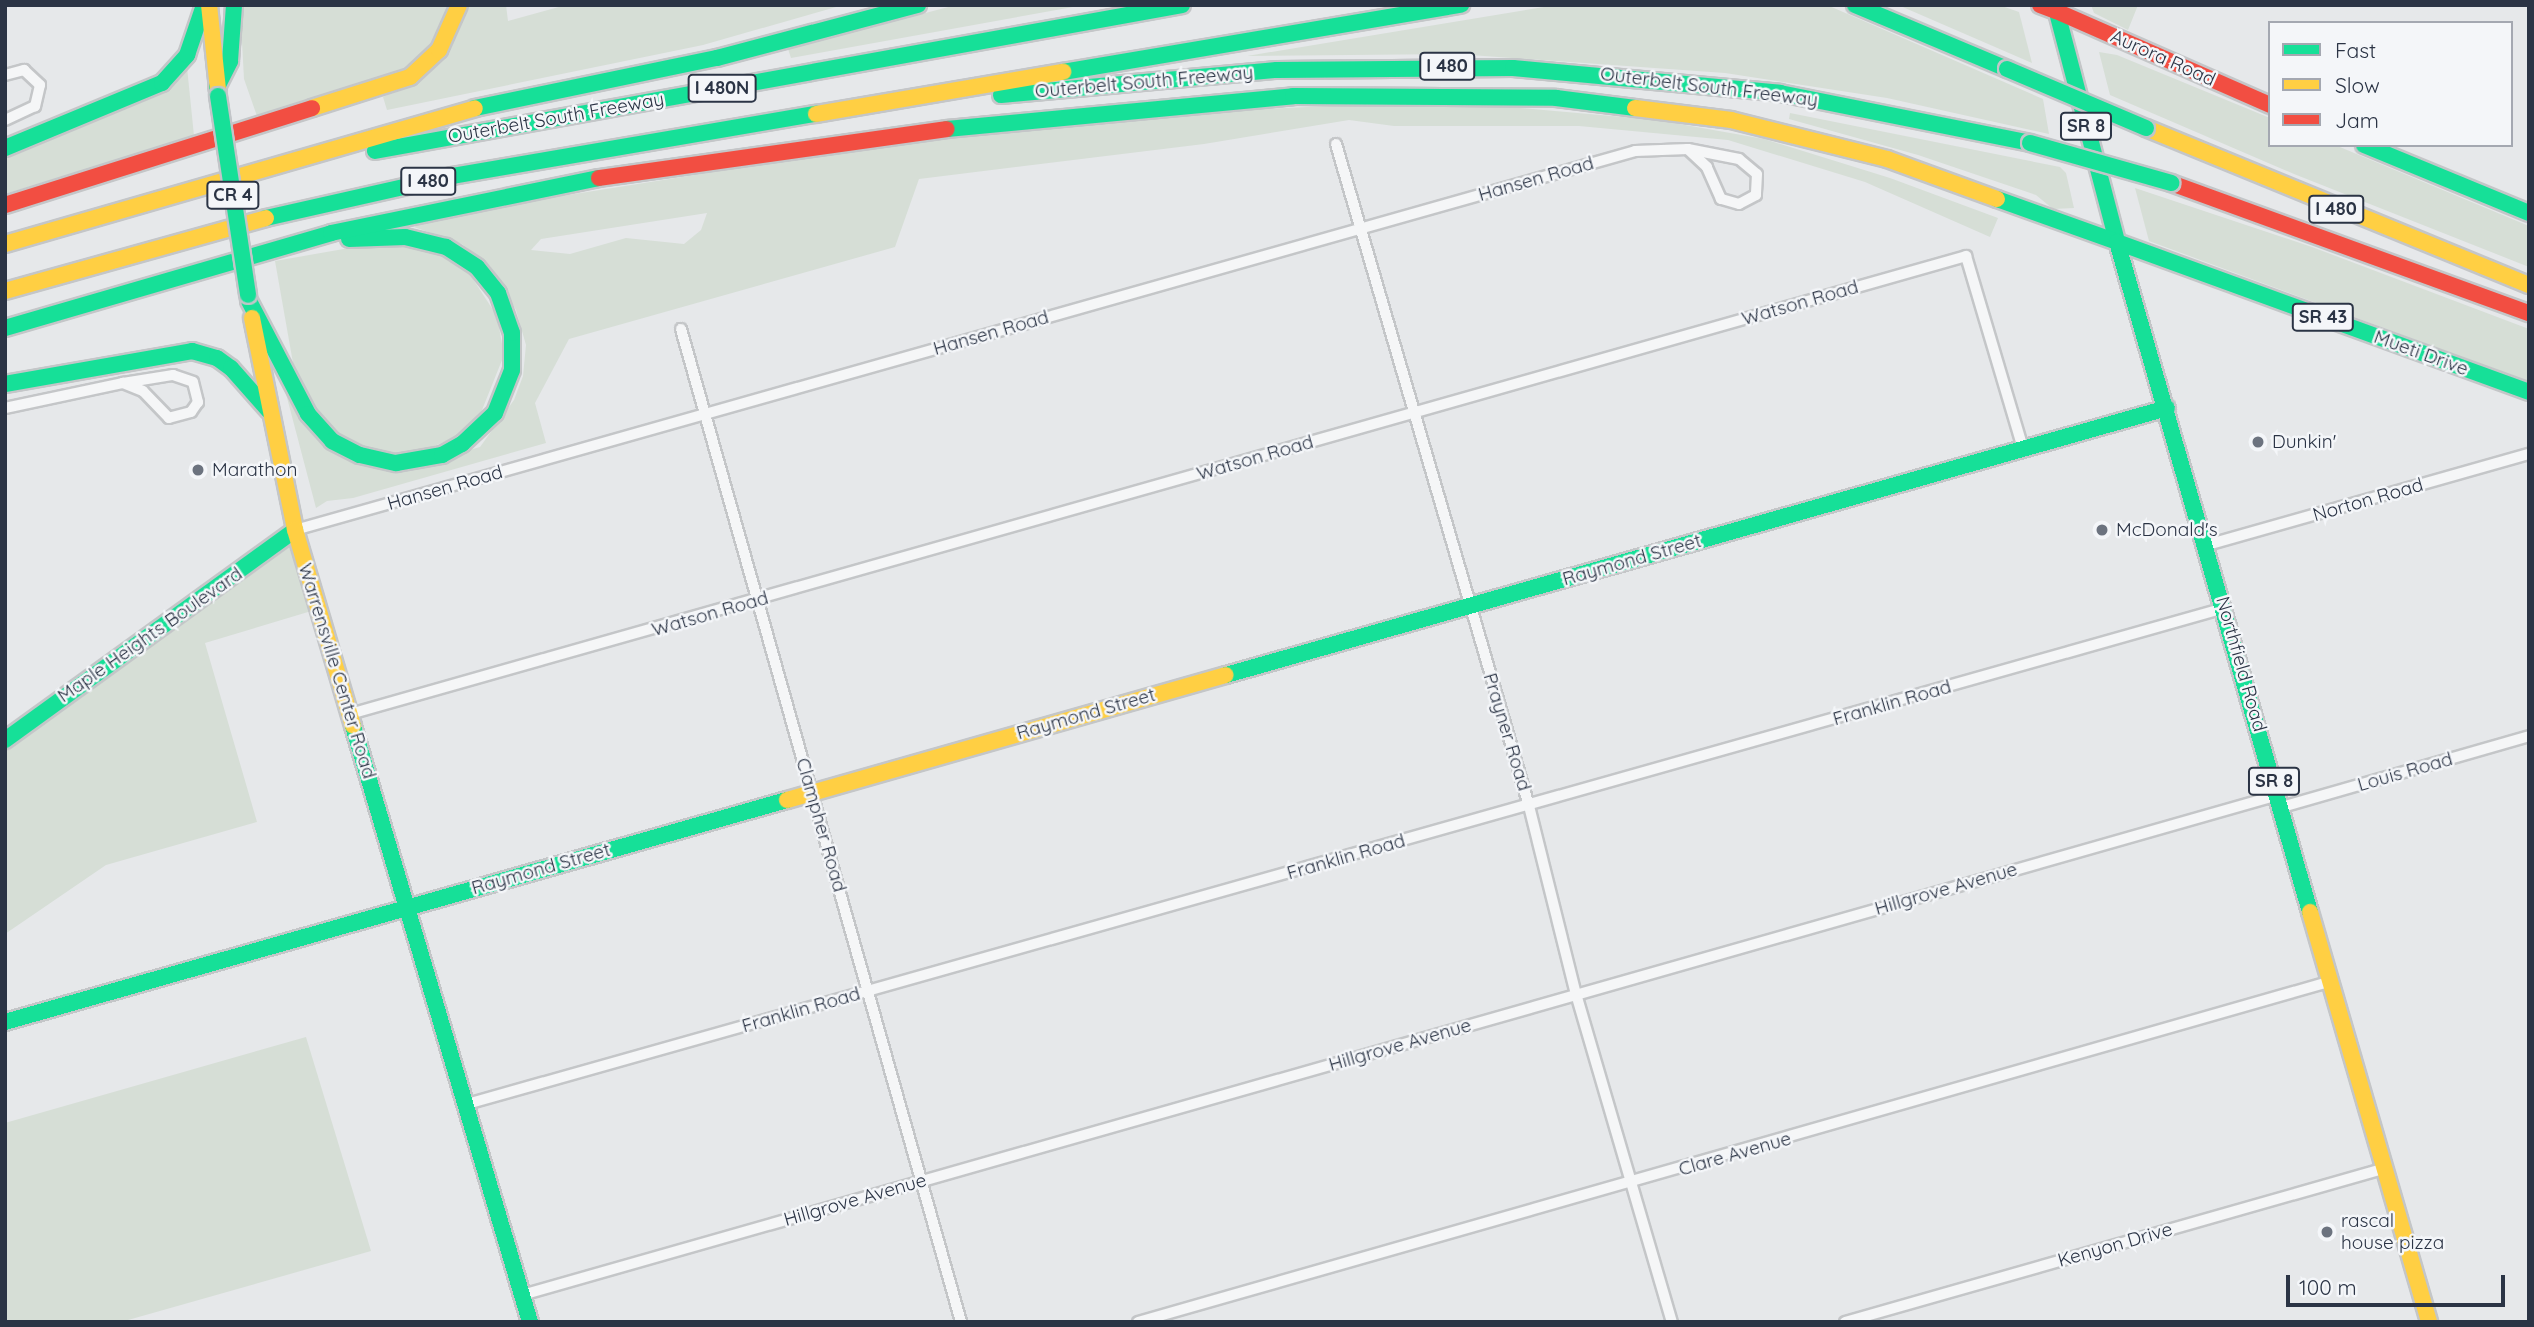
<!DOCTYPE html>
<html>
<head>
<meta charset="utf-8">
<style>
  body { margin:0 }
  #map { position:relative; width:2534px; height:1327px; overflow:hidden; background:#e6e8ea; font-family:Quicksand,sans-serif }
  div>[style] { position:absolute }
  .green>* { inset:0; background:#d6ded6 }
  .roads { filter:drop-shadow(2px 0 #c4c6c8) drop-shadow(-2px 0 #c4c6c8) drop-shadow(0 2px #c4c6c8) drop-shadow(0 -2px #c4c6c8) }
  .street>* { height:10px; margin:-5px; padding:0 5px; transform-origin:5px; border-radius:5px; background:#f5f6f7 }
  .fast>* { height:16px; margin:-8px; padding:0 8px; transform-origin:8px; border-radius:8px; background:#16e098 }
  .slow>* { height:16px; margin:-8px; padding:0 8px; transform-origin:8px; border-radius:8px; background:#ffcf43 }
  .jam>* { height:16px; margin:-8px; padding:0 8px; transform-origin:8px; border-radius:8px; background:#f24e42 }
  .bridges { filter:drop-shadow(2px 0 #c2c5c8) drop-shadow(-2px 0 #c2c5c8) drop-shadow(0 2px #c2c5c8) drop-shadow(0 -2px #c2c5c8) }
  .fast-bridge>* { height:16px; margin:-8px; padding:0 8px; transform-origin:8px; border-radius:8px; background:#16e098 }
  .dots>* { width:19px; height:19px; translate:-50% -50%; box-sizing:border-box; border:4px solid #f4f6f9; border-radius:50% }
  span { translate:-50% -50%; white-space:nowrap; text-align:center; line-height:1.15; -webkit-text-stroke:5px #f4f6f9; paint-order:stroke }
  .shield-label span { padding:2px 5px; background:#f4f6f9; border:2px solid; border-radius:5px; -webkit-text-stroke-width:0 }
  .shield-label { font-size:18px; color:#2b3445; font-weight:700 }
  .street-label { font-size:19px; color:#2b3445 }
  .poi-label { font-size:19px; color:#2b3445 }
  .left { translate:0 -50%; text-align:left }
  .frame { position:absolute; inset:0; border:7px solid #2b3445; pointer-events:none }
  .legend { position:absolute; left:2268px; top:21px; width:245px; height:126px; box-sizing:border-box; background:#f4f6f9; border:2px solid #a4a8b1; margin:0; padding:9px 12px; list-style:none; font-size:21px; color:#2b3445 }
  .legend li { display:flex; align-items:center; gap:14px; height:35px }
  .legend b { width:35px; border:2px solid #a4a8b1 }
  .scale { position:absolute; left:2286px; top:1275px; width:219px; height:32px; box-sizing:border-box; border:4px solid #2b3445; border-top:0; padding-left:9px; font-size:21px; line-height:24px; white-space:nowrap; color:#2b3445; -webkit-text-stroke:5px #f4f6f9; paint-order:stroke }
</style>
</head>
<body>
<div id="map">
  <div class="green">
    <div style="clip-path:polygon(240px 5px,449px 5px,437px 36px,405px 71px,257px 116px,244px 79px)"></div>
    <div style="clip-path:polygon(465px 5px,506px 5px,508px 21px,566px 5px,843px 5px,703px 45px,387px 110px,383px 97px,423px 76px)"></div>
    <div style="clip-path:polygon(956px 5px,1084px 5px,791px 58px,788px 49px)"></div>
    <div style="clip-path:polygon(1556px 5px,1827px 5px,2043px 99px,2049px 134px,1887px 98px,1725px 73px,1456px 54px,1247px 56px)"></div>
    <div style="clip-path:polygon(1898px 5px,1999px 5px,2019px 12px,2032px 63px)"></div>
    <div style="clip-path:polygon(2091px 5px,2138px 5px,2128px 30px,2094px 13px)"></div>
    <div style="clip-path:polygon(2099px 52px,2117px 55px,2270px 118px,2270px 145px,2335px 145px,2529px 226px,2529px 267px,2294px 174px,2110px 95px)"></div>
    <div style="clip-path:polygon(187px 67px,194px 136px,5px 194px,5px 155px)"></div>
    <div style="clip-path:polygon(evenodd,1350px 105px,1499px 106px,1657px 120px,1764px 139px,1890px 178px,1998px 218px,1990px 237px,1865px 182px,1728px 140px,1579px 126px,1394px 126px,1349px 120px,1204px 144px,919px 179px,895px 247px,569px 339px,535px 403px,546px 443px,353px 498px,327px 501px,316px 508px,285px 390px,298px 411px,399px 470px,480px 447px,514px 400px,523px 376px,526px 345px,516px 310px,490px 266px,462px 244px,414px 227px,423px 223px,460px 212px,796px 159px,977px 135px,1246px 110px,1350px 105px,707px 213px,701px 230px,684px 244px,626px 238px,570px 254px,531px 250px,541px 239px,707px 213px)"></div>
    <div style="clip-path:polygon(1790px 113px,2060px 167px,2066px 173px,2074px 208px,2053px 209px,2036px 195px,1918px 155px,1789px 119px)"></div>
    <div style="clip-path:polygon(2135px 188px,2312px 247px,2529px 329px,2529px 382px,2149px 241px)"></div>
    <div style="clip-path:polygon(406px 245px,435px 252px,469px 273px,497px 316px,504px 355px,480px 415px,457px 436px,430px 448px,396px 453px,366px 449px,323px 424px,293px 363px,275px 261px,355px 247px)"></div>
    <div style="clip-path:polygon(295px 530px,318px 609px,205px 643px,257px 822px,106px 865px,5px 934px,5px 740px)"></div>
    <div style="clip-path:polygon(306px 1037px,371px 1251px,121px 1322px,5px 1322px,5px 1123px)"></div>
  </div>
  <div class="roads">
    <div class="street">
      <div style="left:5px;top:75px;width:20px;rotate:-15deg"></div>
      <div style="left:24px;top:70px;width:22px;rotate:43deg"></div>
      <div style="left:40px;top:85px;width:22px;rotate:103deg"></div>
      <div style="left:35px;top:106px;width:33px;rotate:155deg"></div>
      <div style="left:1336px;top:144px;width:690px;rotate:73.75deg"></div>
      <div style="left:1529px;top:806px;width:194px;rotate:76deg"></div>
      <div style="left:1576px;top:994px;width:342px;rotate:73.7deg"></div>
      <div style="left:681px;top:329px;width:1032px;rotate:74.25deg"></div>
      <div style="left:5px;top:408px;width:121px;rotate:-12deg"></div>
      <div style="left:123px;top:383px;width:51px;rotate:-9.1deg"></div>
      <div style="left:173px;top:375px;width:21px;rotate:19deg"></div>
      <div style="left:193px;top:382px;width:21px;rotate:76deg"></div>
      <div style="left:198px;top:402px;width:12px;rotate:125deg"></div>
      <div style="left:191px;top:412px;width:23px;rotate:165deg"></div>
      <div style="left:169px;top:418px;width:37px;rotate:-134deg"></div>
      <div style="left:143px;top:391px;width:22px;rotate:-158deg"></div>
      <div style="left:295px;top:530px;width:1393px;rotate:-15.79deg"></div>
      <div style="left:1635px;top:151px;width:53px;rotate:-2.2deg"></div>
      <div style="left:1688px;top:149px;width:52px;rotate:11.1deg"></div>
      <div style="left:1739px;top:159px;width:23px;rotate:40deg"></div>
      <div style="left:1757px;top:174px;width:21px;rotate:93deg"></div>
      <div style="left:1756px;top:195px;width:19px;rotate:152deg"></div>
      <div style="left:1739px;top:204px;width:19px;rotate:-164deg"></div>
      <div style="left:1721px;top:199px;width:35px;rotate:-114deg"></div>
      <div style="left:1707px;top:167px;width:26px;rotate:-137deg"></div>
      <div style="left:2207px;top:545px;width:335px;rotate:-15.8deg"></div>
      <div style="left:350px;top:714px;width:1680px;rotate:-15.82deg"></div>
      <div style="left:1966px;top:256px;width:201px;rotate:73.5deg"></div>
      <div style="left:2282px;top:807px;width:257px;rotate:-16deg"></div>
      <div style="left:467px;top:1104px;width:1827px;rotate:-15.76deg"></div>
      <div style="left:522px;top:1295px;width:1826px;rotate:-15.89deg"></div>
      <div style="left:1138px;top:1322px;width:1242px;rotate:-15.94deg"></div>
      <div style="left:1845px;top:1322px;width:562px;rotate:-15.89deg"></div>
    </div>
    <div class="fast">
      <div style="left:1855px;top:5px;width:165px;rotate:22.8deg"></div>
      <div style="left:2055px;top:5px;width:245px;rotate:75.3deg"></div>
      <div style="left:2117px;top:242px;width:697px;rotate:73.93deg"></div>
      <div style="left:1063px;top:72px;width:404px;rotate:-9.6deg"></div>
      <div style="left:217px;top:87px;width:29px;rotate:-63deg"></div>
      <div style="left:230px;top:61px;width:56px;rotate:-85.9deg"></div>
      <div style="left:1001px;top:95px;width:277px;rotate:-5.2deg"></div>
      <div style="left:1277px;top:70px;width:236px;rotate:-0.5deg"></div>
      <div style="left:1513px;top:68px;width:268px;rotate:5.3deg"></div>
      <div style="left:1780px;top:93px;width:255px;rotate:11.3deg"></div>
      <div style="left:475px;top:108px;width:247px;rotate:-11.7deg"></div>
      <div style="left:717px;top:58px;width:208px;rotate:-14.8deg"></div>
      <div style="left:947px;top:129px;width:348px;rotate:-5.4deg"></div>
      <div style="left:1293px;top:96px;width:263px;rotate:0.4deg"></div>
      <div style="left:1556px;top:98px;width:80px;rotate:7.2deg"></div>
      <div style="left:2364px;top:145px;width:178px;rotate:22.4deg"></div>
      <div style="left:5px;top:148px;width:170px;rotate:-22.5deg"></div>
      <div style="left:162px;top:83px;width:38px;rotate:-48deg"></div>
      <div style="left:187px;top:55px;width:53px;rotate:-71.2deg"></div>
      <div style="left:375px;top:151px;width:820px;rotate:-10.25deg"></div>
      <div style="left:1997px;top:199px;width:127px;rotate:19.7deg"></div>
      <div style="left:266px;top:218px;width:191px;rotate:-12.7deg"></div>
      <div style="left:452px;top:176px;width:369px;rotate:-9.7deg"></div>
      <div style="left:2117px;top:242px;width:438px;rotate:20deg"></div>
      <div style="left:249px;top:301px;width:127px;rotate:62.4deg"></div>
      <div style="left:308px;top:414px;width:36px;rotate:48deg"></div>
      <div style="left:332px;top:441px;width:31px;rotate:27deg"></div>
      <div style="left:360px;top:455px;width:37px;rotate:13deg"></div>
      <div style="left:396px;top:463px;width:47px;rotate:-9.9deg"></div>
      <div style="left:442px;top:455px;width:23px;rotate:-29deg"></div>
      <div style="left:462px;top:444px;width:45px;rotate:-43.2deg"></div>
      <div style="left:495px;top:413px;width:46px;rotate:-68.4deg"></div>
      <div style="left:512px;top:370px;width:37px;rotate:-90deg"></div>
      <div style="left:512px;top:333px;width:42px;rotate:-109.3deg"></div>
      <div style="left:498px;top:293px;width:33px;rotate:-129deg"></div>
      <div style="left:477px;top:267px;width:37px;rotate:-147deg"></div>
      <div style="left:446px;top:247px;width:42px;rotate:-166.3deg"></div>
      <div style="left:405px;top:237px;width:56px;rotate:178deg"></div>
      <div style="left:5px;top:328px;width:340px;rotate:-16.2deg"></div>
      <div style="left:331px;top:233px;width:274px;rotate:-11.6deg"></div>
      <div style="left:5px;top:384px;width:190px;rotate:-10deg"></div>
      <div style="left:192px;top:351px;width:26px;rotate:16deg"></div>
      <div style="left:217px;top:358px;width:17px;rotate:36deg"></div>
      <div style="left:231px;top:368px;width:57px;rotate:48.5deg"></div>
      <div style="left:1226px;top:675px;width:978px;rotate:-15.84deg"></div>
      <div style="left:353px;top:726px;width:622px;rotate:73.46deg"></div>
      <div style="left:5px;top:740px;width:358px;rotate:-35.9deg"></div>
      <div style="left:5px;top:1022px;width:813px;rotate:-15.85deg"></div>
    </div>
    <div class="slow">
      <div style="left:209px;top:5px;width:84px;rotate:83.9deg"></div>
      <div style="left:312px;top:108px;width:103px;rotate:-17.6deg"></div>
      <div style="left:410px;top:77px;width:40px;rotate:-43deg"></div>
      <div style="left:439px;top:50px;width:49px;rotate:-66deg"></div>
      <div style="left:1635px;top:108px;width:97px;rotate:7.1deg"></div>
      <div style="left:1731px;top:120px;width:161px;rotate:14deg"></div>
      <div style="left:1887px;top:159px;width:117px;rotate:20deg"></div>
      <div style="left:816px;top:114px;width:251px;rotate:-9.7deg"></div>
      <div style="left:2146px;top:128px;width:414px;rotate:22.3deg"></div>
      <div style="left:5px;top:244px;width:489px;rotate:-16.1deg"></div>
      <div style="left:5px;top:291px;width:271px;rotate:-15.6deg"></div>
      <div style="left:252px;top:318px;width:216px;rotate:78.5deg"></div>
      <div style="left:295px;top:530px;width:204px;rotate:73.5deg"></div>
      <div style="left:787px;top:800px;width:456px;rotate:-15.9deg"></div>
      <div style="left:2310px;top:912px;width:427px;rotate:73.8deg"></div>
    </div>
    <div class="jam">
      <div style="left:2040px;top:5px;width:17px;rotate:21deg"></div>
      <div style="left:2056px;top:11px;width:234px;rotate:23.7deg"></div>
      <div style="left:599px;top:178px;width:351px;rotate:-8deg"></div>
      <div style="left:2171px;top:183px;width:381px;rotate:20deg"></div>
      <div style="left:5px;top:205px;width:322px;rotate:-17.5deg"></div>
    </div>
  </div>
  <div class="bridges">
    <div class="fast-bridge">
      <div style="left:2007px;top:69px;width:151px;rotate:23deg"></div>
      <div style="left:218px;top:96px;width:201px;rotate:81.4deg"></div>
      <div style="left:2030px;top:143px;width:147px;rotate:15.8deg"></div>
    </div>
  </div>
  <div class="dots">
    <div style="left:2258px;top:442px;background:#6c737f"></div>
    <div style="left:198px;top:470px;background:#6c737f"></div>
    <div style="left:2102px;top:530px;background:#6c737f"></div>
    <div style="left:2327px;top:1232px;background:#6c737f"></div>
  </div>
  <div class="shield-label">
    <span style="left:1447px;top:66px">I 480</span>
    <span style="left:722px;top:88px">I 480N</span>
    <span style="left:2086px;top:126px">SR 8</span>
    <span style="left:428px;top:181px">I 480</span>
    <span style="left:233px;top:195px">CR 4</span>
    <span style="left:2336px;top:209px">I 480</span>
    <span style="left:2323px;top:317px">SR 43</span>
    <span style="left:2274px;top:781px">SR 8</span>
  </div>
  <div class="street-label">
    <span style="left:2163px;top:58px;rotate:24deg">Aurora Road</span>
    <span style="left:1144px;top:82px;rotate:-5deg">Outerbelt South Freeway</span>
    <span style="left:1709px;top:87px;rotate:7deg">Outerbelt South Freeway</span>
    <span style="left:556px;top:118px;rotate:-10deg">Outerbelt South Freeway</span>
    <span style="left:1536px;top:179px;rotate:-16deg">Hansen Road</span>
    <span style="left:1800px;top:303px;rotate:-16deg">Watson Road</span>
    <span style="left:991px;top:333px;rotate:-16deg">Hansen Road</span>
    <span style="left:2421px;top:353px;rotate:20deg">Mueti Drive</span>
    <span style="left:1255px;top:458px;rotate:-16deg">Watson Road</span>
    <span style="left:445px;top:488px;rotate:-16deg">Hansen Road</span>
    <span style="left:2368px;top:500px;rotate:-16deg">Norton Road</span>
    <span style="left:1632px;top:560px;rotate:-16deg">Raymond Street</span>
    <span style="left:710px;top:614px;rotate:-16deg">Watson Road</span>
    <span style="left:150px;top:635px;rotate:-35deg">Maple Heights Boulevard</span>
    <span style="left:2241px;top:664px;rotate:74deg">Northfield Road</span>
    <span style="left:337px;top:671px;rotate:73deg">Warrensville Center Road</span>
    <span style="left:1892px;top:703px;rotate:-16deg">Franklin Road</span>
    <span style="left:1086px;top:714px;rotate:-16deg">Raymond Street</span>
    <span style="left:1507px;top:732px;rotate:73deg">Prayner Road</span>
    <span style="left:2405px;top:772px;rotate:-16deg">Louis Road</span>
    <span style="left:821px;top:825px;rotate:74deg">Clampher Road</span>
    <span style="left:1346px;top:857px;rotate:-16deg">Franklin Road</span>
    <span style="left:541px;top:869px;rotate:-16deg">Raymond Street</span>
    <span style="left:1946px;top:889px;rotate:-16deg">Hillgrove Avenue</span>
    <span style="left:801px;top:1010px;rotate:-16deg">Franklin Road</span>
    <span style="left:1400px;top:1045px;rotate:-16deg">Hillgrove Avenue</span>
    <span style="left:1735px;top:1154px;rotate:-16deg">Clare Avenue</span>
    <span style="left:855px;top:1200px;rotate:-16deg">Hillgrove Avenue</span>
    <span style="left:2115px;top:1245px;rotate:-16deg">Kenyon Drive</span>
  </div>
  <div class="poi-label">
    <span class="left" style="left:2272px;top:442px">Dunkin'</span>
    <span class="left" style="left:212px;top:470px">Marathon</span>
    <span class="left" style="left:2116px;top:530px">McDonald's</span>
    <span class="left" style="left:2341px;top:1232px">rascal<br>house pizza</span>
  </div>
  <div class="frame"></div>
  <ul class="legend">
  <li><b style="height:9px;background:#16e098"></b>Fast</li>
  <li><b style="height:9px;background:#ffcf43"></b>Slow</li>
  <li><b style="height:9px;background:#f24e42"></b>Jam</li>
  </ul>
  <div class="scale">100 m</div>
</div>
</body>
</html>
